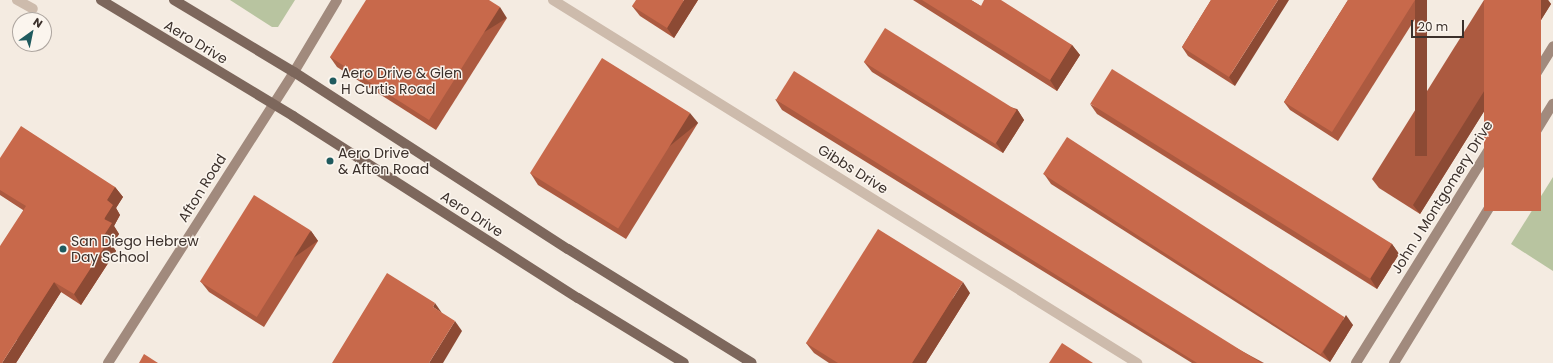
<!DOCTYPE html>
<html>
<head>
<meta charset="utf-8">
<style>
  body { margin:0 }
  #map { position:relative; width:1553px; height:363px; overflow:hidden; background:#f4ebe1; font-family:Poppins,sans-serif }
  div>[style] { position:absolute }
  .green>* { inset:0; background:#b8c4a0 }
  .street>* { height:10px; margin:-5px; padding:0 5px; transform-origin:5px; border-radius:5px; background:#cdbbac }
  .secondary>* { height:10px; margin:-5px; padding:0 5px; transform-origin:5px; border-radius:5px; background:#a18a7d }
  .primary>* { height:10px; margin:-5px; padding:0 5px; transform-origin:5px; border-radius:5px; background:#7d675c }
  .wall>* { inset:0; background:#ac5a40 }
  .shaded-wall>* { inset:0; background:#8c4a34; transform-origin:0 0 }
  .building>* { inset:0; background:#c8694b; transform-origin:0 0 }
  .dots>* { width:11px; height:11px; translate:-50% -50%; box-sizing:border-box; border:2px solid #fbf5ee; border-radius:50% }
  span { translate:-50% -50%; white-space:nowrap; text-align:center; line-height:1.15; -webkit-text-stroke:3px #fbf5ee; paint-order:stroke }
  .street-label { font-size:14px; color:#3b302b }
  .poi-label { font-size:14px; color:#3b302b }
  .left { translate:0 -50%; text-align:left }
  .north { position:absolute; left:12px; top:12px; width:40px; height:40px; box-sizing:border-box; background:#fbf5ee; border:1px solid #aea6a0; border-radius:50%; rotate:33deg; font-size:11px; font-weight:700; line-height:16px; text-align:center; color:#3b302b }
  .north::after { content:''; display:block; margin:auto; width:14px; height:18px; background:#1f5a5e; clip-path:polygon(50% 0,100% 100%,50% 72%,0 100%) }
  .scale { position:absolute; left:1411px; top:20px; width:53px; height:18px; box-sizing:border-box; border:2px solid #3b302b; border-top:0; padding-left:5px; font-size:12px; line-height:14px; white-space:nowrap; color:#3b302b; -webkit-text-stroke:3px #fbf5ee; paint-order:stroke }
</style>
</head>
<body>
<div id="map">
  <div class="green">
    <div style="clip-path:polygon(230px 0,295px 0,278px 27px,272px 27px)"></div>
    <div style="clip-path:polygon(1553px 177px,1553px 271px,1511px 244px)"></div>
  </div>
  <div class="street">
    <div style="left:17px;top:0;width:18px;rotate:29deg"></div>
    <div style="left:553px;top:0;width:688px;rotate:31.86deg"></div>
  </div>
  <div class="secondary">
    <div style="left:108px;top:363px;width:345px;rotate:-57.4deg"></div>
    <div style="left:294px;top:72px;width:84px;rotate:-59.2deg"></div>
    <div style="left:1356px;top:363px;width:373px;rotate:-58.1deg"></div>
    <div style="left:1394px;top:363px;width:304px;rotate:-58.5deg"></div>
  </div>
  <div class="primary">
    <div style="left:101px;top:0;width:224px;rotate:31.1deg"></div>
    <div style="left:293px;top:116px;width:338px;rotate:32.6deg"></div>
    <div style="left:578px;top:298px;width:124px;rotate:31.5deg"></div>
    <div style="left:174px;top:0;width:140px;rotate:31deg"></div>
    <div style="left:294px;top:72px;width:326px;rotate:32.9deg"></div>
    <div style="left:568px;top:249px;width:216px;rotate:31.8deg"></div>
  </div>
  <div class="wall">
    <div style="clip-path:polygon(698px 0,674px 38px,640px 16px,632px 6px)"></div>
    <div style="clip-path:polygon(913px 0,971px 0,981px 6px,1072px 45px,1080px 55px,1057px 91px)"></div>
    <div style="clip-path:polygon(1211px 0,1235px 86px,1188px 56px,1182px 47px)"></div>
    <div style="clip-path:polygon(1348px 0,1427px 0,1338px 141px,1290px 110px,1284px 102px)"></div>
    <div style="clip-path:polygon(1484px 0,1548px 0,1551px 4px,1420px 214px,1379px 188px,1372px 179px)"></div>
    <div style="clip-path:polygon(507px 18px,436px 130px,337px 67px,330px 57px)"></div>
    <div style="clip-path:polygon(864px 62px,1017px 109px,1024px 120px,1003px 153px,872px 72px)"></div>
    <div style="clip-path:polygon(775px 99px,1264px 363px,1192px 363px,782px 110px)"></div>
    <div style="clip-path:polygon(1090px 104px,1392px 244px,1399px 254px,1377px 289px,1097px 114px)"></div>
    <div style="clip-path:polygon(698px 123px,626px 239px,538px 185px,531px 174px)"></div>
    <div style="clip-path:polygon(0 158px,115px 187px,123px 197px,116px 208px,120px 215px,114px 226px,119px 234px,112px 245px,116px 251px,81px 305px,61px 292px,16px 363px,23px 210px,0 195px)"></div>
    <div style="clip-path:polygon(1044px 174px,1353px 325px,1330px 362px,1051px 184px)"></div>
    <div style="clip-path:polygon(311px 231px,318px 241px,264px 327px,209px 292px,201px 282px)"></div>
    <div style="clip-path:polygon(970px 293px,926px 363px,829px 363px,814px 353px,806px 343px)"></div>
  </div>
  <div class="shaded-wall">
    <div style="clip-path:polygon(684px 0,698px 0,674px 38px,667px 28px)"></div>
    <div style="clip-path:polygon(1278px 0,1289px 0,1235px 86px,1229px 77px)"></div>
    <div style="left:1415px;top:0;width:12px;height:156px"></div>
    <div style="clip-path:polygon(1541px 0,1548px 0,1551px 4px,1420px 214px,1413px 205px)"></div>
    <div style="left:500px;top:7px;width:13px;height:133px;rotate:58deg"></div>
    <div style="clip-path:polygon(1072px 45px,1080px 55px,1057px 91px,1050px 80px)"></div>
    <div style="clip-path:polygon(1017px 109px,1024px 120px,1003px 153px,996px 143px)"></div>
    <div style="left:690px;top:113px;width:13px;height:137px;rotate:51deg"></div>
    <div style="clip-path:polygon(115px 187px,123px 197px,116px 208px,120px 215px,114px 226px,119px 234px,112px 245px,116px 251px,81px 305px,74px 294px,103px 237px,107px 200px)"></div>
    <div style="left:311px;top:231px;width:12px;height:101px;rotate:55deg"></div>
    <div style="clip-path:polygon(1392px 244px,1399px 254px,1377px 289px,1370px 278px)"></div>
    <div style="clip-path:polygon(54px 282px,61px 292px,16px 363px,2px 363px)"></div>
    <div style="clip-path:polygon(963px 282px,970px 293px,926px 363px,912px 363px)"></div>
    <div style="clip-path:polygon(435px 303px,442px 313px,433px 307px)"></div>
    <div style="clip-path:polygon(1346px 315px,1353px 325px,1330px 362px,1323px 352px)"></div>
    <div style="clip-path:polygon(455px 321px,462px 331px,443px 363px,429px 363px)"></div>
  </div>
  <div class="building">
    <div style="clip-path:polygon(366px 0,489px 0,500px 7px,429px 120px,330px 57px)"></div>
    <div style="clip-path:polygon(636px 0,684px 0,667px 28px,632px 6px)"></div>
    <div style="clip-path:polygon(922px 0,971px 0,981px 6px,984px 0,1001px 0,1072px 45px,1050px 80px)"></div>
    <div style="clip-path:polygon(1211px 0,1278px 0,1229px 77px,1182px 47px)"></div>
    <div style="clip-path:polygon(1348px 0,1415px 0,1332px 132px,1284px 102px)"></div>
    <div style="left:1484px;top:0;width:57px;height:211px"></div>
    <div style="left:885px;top:28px;width:155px;height:40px;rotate:32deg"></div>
    <div style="left:602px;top:58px;width:104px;height:136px;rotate:32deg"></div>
    <div style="left:1112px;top:69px;width:330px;height:41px;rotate:32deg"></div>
    <div style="left:794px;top:71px;width:553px;height:34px;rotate:32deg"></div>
    <div style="clip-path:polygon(21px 126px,115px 187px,107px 200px,113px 205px,104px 219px,112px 223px,103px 237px,109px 240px,74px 294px,54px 282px,2px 363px,0 363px,0 246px,26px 206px,0 190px,0 158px)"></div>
    <div style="left:1067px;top:137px;width:331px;height:44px;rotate:33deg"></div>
    <div style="left:254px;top:195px;width:67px;height:102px;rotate:32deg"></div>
    <div style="clip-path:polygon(878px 229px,963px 282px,912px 363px,838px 363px,806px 343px)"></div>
    <div style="clip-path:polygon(387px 273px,435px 303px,433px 307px,455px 321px,429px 363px,332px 363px)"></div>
    <div style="clip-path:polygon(1062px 343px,1093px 363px,1049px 363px)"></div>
    <div style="clip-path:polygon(144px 354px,158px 363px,139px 363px)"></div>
  </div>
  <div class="dots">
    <div style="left:333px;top:81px;background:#1f5a5e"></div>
    <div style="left:330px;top:161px;background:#1f5a5e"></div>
    <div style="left:63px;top:249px;background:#1f5a5e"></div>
  </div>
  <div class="street-label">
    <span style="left:196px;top:42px;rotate:31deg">Aero Drive</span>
    <span style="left:853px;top:169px;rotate:32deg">Gibbs Drive</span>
    <span style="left:202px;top:188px;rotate:-58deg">Afton Road</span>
    <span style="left:1442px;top:197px;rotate:-58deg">John J Montgomery Drive</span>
    <span style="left:472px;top:214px;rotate:33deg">Aero Drive</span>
  </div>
  <div class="poi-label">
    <span class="left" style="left:341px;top:81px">Aero Drive &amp; Glen<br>H Curtis Road</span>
    <span class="left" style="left:338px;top:161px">Aero Drive<br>&amp; Afton Road</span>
    <span class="left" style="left:71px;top:249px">San Diego Hebrew<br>Day School</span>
  </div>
  <div class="north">N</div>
  <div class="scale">20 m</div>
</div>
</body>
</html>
